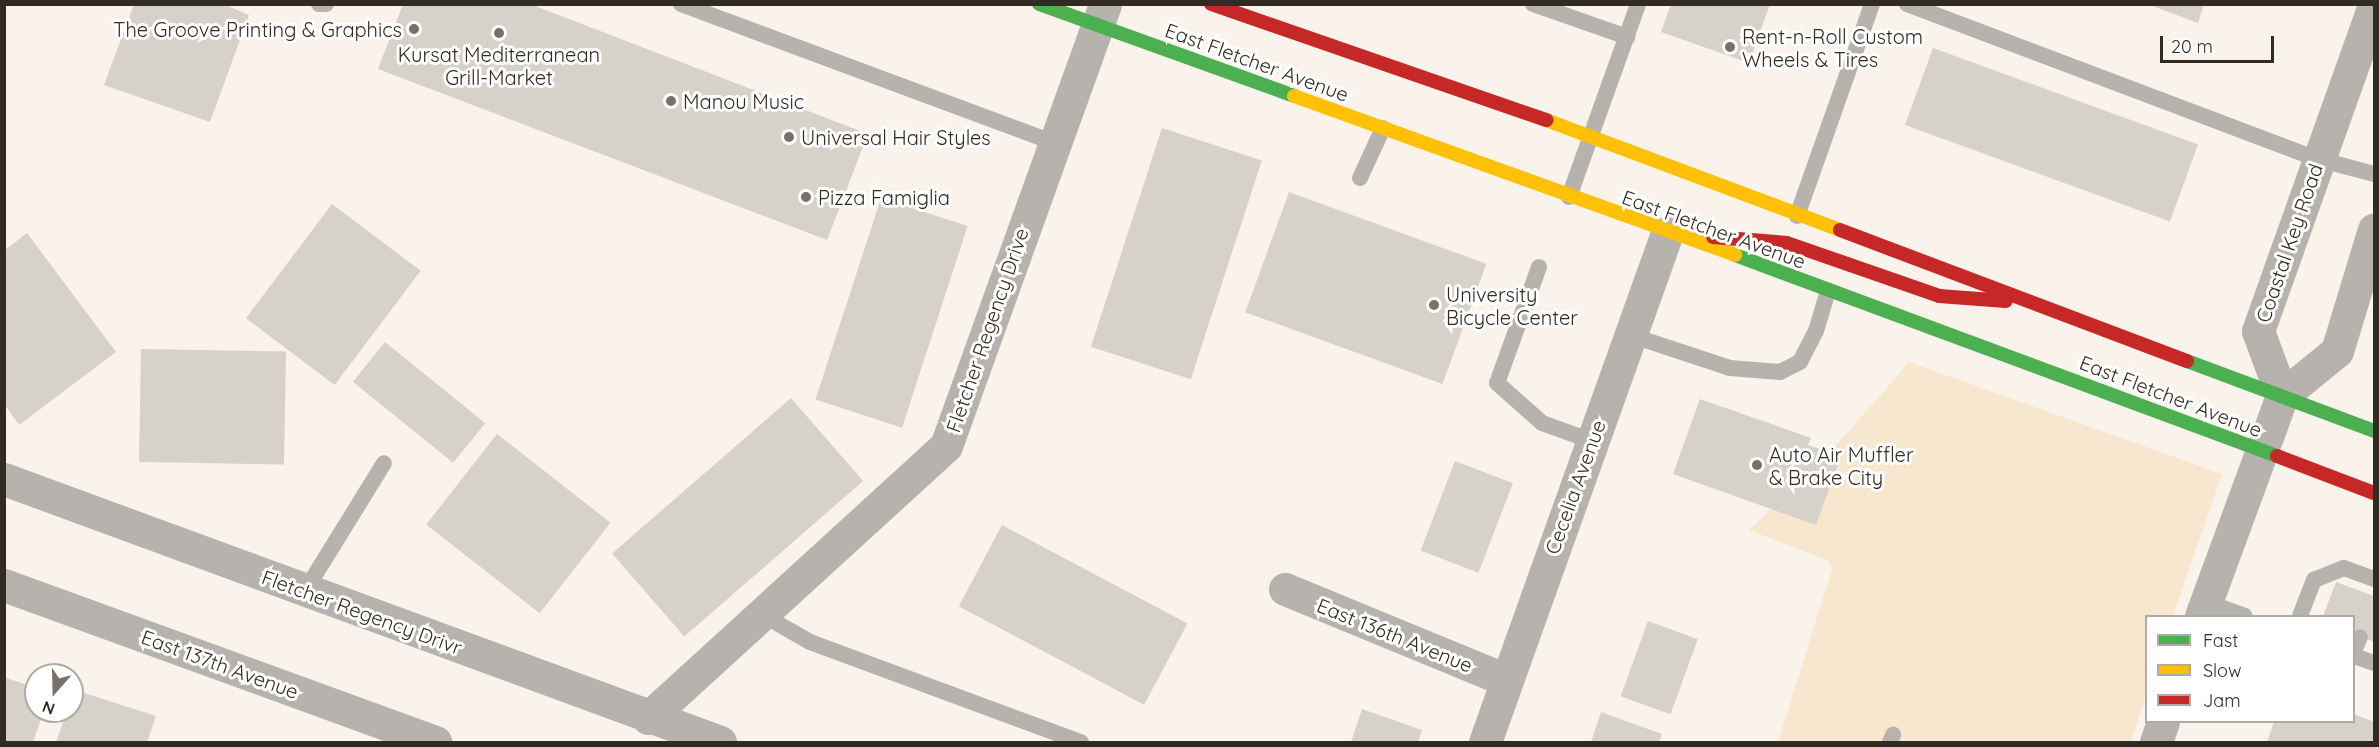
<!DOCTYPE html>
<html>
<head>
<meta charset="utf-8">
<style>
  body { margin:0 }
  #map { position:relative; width:2379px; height:747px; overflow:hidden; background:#f9f3ec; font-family:Quicksand,sans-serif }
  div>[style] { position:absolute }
  .green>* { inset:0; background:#f8e7cf }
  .building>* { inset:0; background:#d6d1c9; transform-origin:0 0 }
  .lane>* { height:16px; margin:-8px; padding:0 8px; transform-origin:8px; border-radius:8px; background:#b6b2ae }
  .street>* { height:33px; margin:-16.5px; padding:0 16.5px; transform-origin:16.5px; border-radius:16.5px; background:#b6b2ae }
  .fast>* { height:14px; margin:-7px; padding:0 7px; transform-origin:7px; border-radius:7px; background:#4caf50 }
  .slow>* { height:14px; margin:-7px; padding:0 7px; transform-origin:7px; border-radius:7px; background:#ffc107 }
  .jam>* { height:14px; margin:-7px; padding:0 7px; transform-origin:7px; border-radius:7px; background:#c62828 }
  .dots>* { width:16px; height:16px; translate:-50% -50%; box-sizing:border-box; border:3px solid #fff; border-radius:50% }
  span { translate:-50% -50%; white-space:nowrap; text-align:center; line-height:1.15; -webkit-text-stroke:6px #fff; paint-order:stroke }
  .poi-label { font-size:20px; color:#312b22 }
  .right { translate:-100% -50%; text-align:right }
  .left { translate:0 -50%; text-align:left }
  .street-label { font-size:20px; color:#312b22 }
  .frame { position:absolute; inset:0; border:6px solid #312b22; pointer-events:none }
  .legend { position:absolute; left:2145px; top:615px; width:210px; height:108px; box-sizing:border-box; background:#fff; border:2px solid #adaaa7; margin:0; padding:8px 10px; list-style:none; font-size:18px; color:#312b22 }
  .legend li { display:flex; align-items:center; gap:12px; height:30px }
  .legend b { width:30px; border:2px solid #adaaa7 }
  .north { position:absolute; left:24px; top:663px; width:60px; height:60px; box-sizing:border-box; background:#fff; border:2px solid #adaaa7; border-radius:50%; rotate:200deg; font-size:16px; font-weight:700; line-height:24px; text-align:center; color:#312b22 }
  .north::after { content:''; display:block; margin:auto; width:21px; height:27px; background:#777169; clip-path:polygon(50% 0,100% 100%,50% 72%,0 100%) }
  .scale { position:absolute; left:2160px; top:36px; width:114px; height:27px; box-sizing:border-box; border:3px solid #312b22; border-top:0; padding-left:8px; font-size:18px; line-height:21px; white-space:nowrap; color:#312b22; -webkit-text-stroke:4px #fff; paint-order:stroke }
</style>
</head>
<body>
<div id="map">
  <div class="green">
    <div style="clip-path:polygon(1909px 362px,2222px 474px,2173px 616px,2146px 616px,2146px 696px,2131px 742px,1778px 742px,1832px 569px,1827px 560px,1749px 530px,1844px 437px)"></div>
  </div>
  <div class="building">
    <div style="clip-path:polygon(134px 4px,223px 4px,249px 15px,210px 122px,104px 85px)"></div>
    <div style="clip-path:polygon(403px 4px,530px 4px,868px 134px,827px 240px,378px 69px)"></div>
    <div style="clip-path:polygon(1671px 4px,1770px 4px,1749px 63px,1661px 32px)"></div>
    <div style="clip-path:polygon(2147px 4px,2204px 4px,2198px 23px)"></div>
    <div style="left:1933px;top:48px;width:282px;height:82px;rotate:20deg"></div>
    <div style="left:1162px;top:128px;width:105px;height:230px;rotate:18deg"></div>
    <div style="left:1289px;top:192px;width:210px;height:128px;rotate:20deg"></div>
    <div style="left:881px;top:198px;width:91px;height:212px;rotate:18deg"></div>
    <div style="left:332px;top:204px;width:111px;height:143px;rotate:37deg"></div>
    <div style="clip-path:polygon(27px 233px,116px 352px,19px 425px,5px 405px,5px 250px)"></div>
    <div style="left:385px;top:342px;width:129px;height:51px;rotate:39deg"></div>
    <div style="left:141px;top:349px;width:145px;height:113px;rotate:1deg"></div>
    <div style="left:791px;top:398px;width:110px;height:237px;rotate:49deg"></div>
    <div style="clip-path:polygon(1700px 399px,1811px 438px,1808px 445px,1841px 457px,1816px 525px,1673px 474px)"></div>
    <div style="left:497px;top:434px;width:144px;height:115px;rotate:38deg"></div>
    <div style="left:1455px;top:461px;width:62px;height:96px;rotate:21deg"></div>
    <div style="left:1002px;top:525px;width:210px;height:92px;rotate:28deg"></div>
    <div style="clip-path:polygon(2336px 582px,2374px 596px,2374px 642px,2354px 635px,2354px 616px,2323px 616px)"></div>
    <div style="left:1648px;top:621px;width:53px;height:80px;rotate:20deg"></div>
    <div style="clip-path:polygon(4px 677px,36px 688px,36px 711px,44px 711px,33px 742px,4px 742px)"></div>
    <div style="clip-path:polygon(75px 690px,156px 716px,147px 742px,56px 742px,67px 711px,72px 711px)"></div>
    <div style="clip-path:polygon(1362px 709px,1422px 730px,1418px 742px,1351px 742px)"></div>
    <div style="clip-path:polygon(1601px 712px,1662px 734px,1659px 742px,1591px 742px)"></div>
    <div style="clip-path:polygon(2354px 714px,2374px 722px,2374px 742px,2267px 742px,2274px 722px,2354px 722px)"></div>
  </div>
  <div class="lane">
    <div style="left:319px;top:4px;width:7px"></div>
    <div style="left:681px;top:4px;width:399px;rotate:20.4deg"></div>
    <div style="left:1533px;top:4px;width:100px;rotate:19.3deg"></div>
    <div style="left:1907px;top:4px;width:439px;rotate:20.7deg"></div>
    <div style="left:2318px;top:159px;width:58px;rotate:15deg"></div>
    <div style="left:1360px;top:178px;width:55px;rotate:-65.3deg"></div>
    <div style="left:1569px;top:197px;width:205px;rotate:-70.3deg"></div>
    <div style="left:1797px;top:216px;width:225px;rotate:-70.5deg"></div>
    <div style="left:1539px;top:267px;width:123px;rotate:109.9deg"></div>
    <div style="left:1497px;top:383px;width:60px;rotate:41.6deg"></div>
    <div style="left:1542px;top:423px;width:53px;rotate:19.8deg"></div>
    <div style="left:1630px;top:335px;width:105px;rotate:18.3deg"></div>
    <div style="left:1730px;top:368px;width:50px;rotate:4.6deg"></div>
    <div style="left:1780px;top:372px;width:22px;rotate:-27deg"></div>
    <div style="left:1800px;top:362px;width:35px;rotate:-63deg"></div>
    <div style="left:1816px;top:331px;width:42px;rotate:-73.3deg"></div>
    <div style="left:305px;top:591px;width:150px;rotate:-58.3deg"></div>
    <div style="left:2206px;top:602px;width:41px;rotate:19.7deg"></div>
    <div style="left:761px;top:614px;width:56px;rotate:29.7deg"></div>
    <div style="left:810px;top:642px;width:289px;rotate:20.3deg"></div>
    <div style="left:2300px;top:616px;width:39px;rotate:-69deg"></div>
    <div style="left:2314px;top:580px;width:32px;rotate:-22deg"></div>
    <div style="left:2344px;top:568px;width:32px;rotate:20deg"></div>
    <div style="left:2354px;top:651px;width:15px;rotate:-67deg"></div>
    <div style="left:2354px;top:656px;width:21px;rotate:19deg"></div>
    <div style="left:1890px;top:742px;width:8px;rotate:-67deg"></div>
  </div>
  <div class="street">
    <div style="left:2282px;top:396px;width:69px;rotate:-110.3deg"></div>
    <div style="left:2258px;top:331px;width:345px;rotate:-70.4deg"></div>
    <div style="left:2282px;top:396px;width:71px;rotate:-39.3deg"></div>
    <div style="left:2337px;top:351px;width:127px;rotate:-73.1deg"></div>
    <div style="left:4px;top:479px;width:763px;rotate:20.17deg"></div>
    <div style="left:4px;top:585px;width:459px;rotate:20deg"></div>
    <div style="left:1285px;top:589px;width:239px;rotate:22.4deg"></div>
    <div style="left:2201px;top:616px;width:234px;rotate:-69.8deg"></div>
    <div style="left:648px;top:718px;width:403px;rotate:-42.4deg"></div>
    <div style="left:946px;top:446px;width:470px;rotate:-70.2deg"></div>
    <div style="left:1485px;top:742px;width:541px;rotate:-70.32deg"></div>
    <div style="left:2156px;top:742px;width:21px;rotate:-71deg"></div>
  </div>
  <div class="fast">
    <div style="left:1039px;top:4px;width:271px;rotate:19.8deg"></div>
    <div style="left:1735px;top:255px;width:578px;rotate:20.35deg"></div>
    <div style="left:2187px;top:361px;width:200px;rotate:20.5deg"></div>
  </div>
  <div class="slow">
    <div style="left:1294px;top:96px;width:469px;rotate:19.8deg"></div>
    <div style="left:1546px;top:120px;width:314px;rotate:20.5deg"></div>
  </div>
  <div class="jam">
    <div style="left:1211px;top:4px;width:355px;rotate:19.1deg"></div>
    <div style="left:1840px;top:230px;width:371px;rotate:20.7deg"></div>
    <div style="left:1713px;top:237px;width:74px;rotate:4.6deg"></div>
    <div style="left:1787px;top:243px;width:161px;rotate:19.2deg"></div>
    <div style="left:1939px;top:296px;width:67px;rotate:4.3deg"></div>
    <div style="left:2277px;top:456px;width:104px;rotate:20.9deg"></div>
  </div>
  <div class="dots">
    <div style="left:414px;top:29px;background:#777169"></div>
    <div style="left:499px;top:33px;background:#777169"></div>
    <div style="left:1730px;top:47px;background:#777169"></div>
    <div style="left:671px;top:101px;background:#777169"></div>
    <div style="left:789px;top:137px;background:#777169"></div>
    <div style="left:806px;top:197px;background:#777169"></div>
    <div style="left:1434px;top:305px;background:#777169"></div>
    <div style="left:1757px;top:465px;background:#777169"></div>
  </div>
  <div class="poi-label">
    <span class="right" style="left:402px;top:29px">The Groove Printing &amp; Graphics</span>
    <span class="left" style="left:1742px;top:48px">Rent-n-Roll Custom<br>Wheels &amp; Tires</span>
    <span style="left:499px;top:66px">Kursat Mediterranean<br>Grill-Market</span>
    <span class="left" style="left:683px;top:101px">Manou Music</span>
    <span class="left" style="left:801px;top:137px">Universal Hair Styles</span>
    <span class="left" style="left:818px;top:197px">Pizza Famiglia</span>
    <span class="left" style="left:1446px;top:306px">University<br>Bicycle Center</span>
    <span class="left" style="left:1769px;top:466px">Auto Air Muffler<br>&amp; Brake City</span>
  </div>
  <div class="street-label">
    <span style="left:1257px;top:62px;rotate:20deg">East Fletcher Avenue</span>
    <span style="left:1714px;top:229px;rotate:20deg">East Fletcher Avenue</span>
    <span style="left:2289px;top:243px;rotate:-71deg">Coastal Key Road</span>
    <span style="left:987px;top:330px;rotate:-71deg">Fletcher Regency Drive</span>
    <span style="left:2171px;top:396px;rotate:21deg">East Fletcher Avenue</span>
    <span style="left:1575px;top:487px;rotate:-70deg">Cecelia Avenue</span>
    <span style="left:362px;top:612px;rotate:20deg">Fletcher Regency Drivr</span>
    <span style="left:1395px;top:635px;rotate:22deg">East 136th Avenue</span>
    <span style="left:220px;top:664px;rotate:20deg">East 137th Avenue</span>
  </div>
  <div class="frame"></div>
  <ul class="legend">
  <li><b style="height:8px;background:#4caf50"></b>Fast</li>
  <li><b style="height:8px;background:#ffc107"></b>Slow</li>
  <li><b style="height:8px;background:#c62828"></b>Jam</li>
  </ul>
  <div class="north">N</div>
  <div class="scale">20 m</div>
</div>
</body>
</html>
